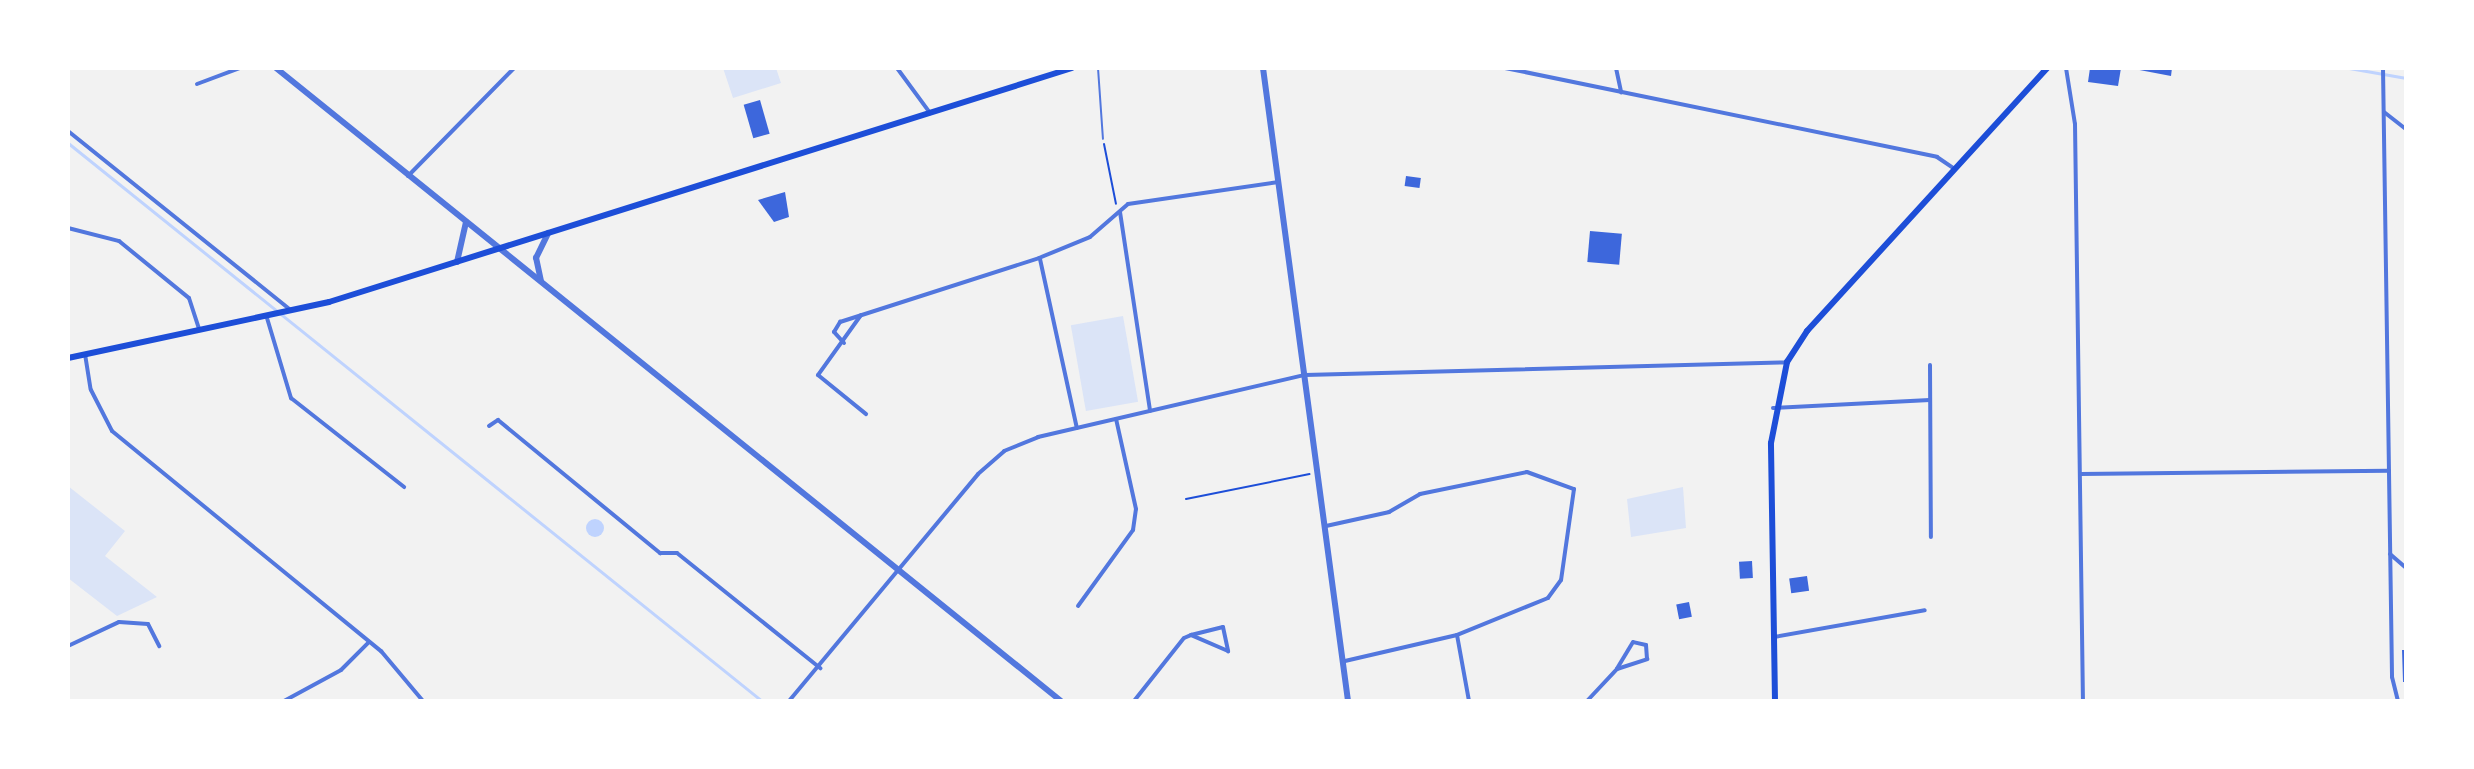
<!DOCTYPE html>
<html>
<head>
<meta charset="utf-8">
<style>
  body { margin:0 }
  #map { position:relative; width:2474px; height:769px; overflow:hidden; background:#f2f2f2; font-family:Overpass,sans-serif }
  div>[style] { position:absolute }
  .green>* { inset:0; background:#dbe4f7; transform-origin:0 0 }
  .water>* { inset:0; background:#bfd3fe }
  .round { border-radius:50% }
  .stream>* { height:3px; margin:-1.5px; padding:0 1.5px; transform-origin:1.5px; border-radius:1.5px; background:#bfd3fe }
  .building>* { inset:0; background:#3d67dc; transform-origin:0 0 }
  .path>* { height:2px; margin:-1px; padding:0 1px; transform-origin:1px; border-radius:1px; background:#1d4ed8 }
  .service>* { height:2px; margin:-1px; padding:0 1px; transform-origin:1px; border-radius:1px; background:#5277de }
  .minor>* { height:4px; margin:-2px; padding:0 2px; transform-origin:2px; border-radius:2px; background:#5277de }
  .tertiary>* { height:6px; margin:-3px; padding:0 3px; transform-origin:3px; border-radius:3px; background:#5277de }
  .secondary>* { height:6px; margin:-3px; padding:0 3px; transform-origin:3px; border-radius:3px; background:#1d4ed8 }
  span { translate:-50% -50%; white-space:nowrap; text-align:center; line-height:1.15; -webkit-text-stroke:8px #fff; paint-order:stroke }
  .frame { position:absolute; inset:0; border:70px solid #fff; pointer-events:none }
</style>
</head>
<body>
<div id="map">
  <div class="green">
    <div style="clip-path:polygon(723px 68px,776px 68px,781px 83px,733px 98px)"></div>
    <div style="left:1123px;top:316px;width:87px;height:53px;rotate:80deg"></div>
    <div style="clip-path:polygon(68px 486px,125px 531px,105px 556px,157px 597px,117px 616px,68px 578px)"></div>
    <div style="clip-path:polygon(1683px 487px,1686px 528px,1631px 537px,1627px 499px)"></div>
  </div>
  <div class="water">
    <div class="round" style="left:586px;top:519px;width:18px;height:18px"></div>
  </div>
  <div class="stream">
    <div style="left:2349px;top:68px;width:58px;rotate:10deg"></div>
    <div style="left:68px;top:143px;width:891px;rotate:38.8deg"></div>
  </div>
  <div class="building">
    <div style="clip-path:polygon(2090px 68px,2121px 68px,2118px 86px,2088px 82px)"></div>
    <div style="clip-path:polygon(2129px 68px,2172px 68px,2171px 76px)"></div>
    <div style="left:760px;top:100px;width:35px;height:17px;rotate:74deg"></div>
    <div style="left:1406px;top:176px;width:15px;height:10px;rotate:8deg"></div>
    <div style="clip-path:polygon(785px 192px,789px 217px,774px 222px,758px 200px)"></div>
    <div style="left:1590px;top:231px;width:32px;height:31px;rotate:5deg"></div>
    <div style="left:1752px;top:561px;width:17px;height:13px;rotate:87deg"></div>
    <div style="left:1807px;top:576px;width:15px;height:18px;rotate:82deg"></div>
    <div style="left:1689px;top:602px;width:15px;height:13px;rotate:79deg"></div>
    <div style="clip-path:polygon(2402px 650px,2406px 650px,2406px 682px,2403px 682px)"></div>
  </div>
  <div class="path">
    <div style="left:1104px;top:144px;width:61px;rotate:78.7deg"></div>
    <div style="left:1186px;top:499px;width:126px;rotate:-11.4deg"></div>
  </div>
  <div class="service">
    <div style="left:1098px;top:68px;width:71px;rotate:86deg"></div>
  </div>
  <div class="minor">
    <div style="left:897px;top:68px;width:56px;rotate:53.7deg"></div>
    <div style="left:1505px;top:68px;width:441px;rotate:11.6deg"></div>
    <div style="left:1937px;top:157px;width:22px;rotate:34deg"></div>
    <div style="left:1616px;top:68px;width:25px;rotate:78deg"></div>
    <div style="left:2066px;top:68px;width:57px;rotate:80.9deg"></div>
    <div style="left:2075px;top:124px;width:577px;rotate:89.21deg"></div>
    <div style="left:2383px;top:68px;width:609px;rotate:89.15deg"></div>
    <div style="left:2392px;top:677px;width:25px;rotate:76deg"></div>
    <div style="left:197px;top:84px;width:46px;rotate:-20.4deg"></div>
    <div style="left:2384px;top:112px;width:28px;rotate:38deg"></div>
    <div style="left:68px;top:131px;width:286px;rotate:38.8deg"></div>
    <div style="left:408px;top:176px;width:151px;rotate:-45.5deg"></div>
    <div style="left:1120px;top:212px;width:201px;rotate:81.4deg"></div>
    <div style="left:68px;top:228px;width:53px;rotate:14.3deg"></div>
    <div style="left:119px;top:241px;width:90px;rotate:39.2deg"></div>
    <div style="left:189px;top:298px;width:33px;rotate:72deg"></div>
    <div style="left:1040px;top:259px;width:173px;rotate:77.7deg"></div>
    <div style="left:861px;top:315px;width:74px;rotate:125.6deg"></div>
    <div style="left:818px;top:375px;width:62px;rotate:39.1deg"></div>
    <div style="left:267px;top:318px;width:84px;rotate:73.3deg"></div>
    <div style="left:291px;top:398px;width:144px;rotate:38.2deg"></div>
    <div style="left:844px;top:343px;width:15px;rotate:-132deg"></div>
    <div style="left:834px;top:332px;width:12px;rotate:-59deg"></div>
    <div style="left:840px;top:322px;width:209px;rotate:-17.8deg"></div>
    <div style="left:1039px;top:258px;width:55px;rotate:-22.4deg"></div>
    <div style="left:1090px;top:237px;width:50px;rotate:-41deg"></div>
    <div style="left:1128px;top:204px;width:152px;rotate:-8.3deg"></div>
    <div style="left:85px;top:354px;width:36px;rotate:81deg"></div>
    <div style="left:91px;top:390px;width:46px;rotate:62.9deg"></div>
    <div style="left:112px;top:431px;width:348px;rotate:39.3deg"></div>
    <div style="left:381px;top:651px;width:65px;rotate:50deg"></div>
    <div style="left:1930px;top:365px;width:172px;rotate:89.7deg"></div>
    <div style="left:1773px;top:408px;width:157px;rotate:-2.9deg"></div>
    <div style="left:489px;top:426px;width:11px;rotate:-34deg"></div>
    <div style="left:498px;top:420px;width:210px;rotate:39.4deg"></div>
    <div style="left:660px;top:553px;width:17px"></div>
    <div style="left:677px;top:553px;width:184px;rotate:38.8deg"></div>
    <div style="left:2080px;top:474px;width:309px;rotate:-0.6deg"></div>
    <div style="left:1326px;top:526px;width:65px;rotate:-12.5deg"></div>
    <div style="left:1389px;top:512px;width:36px;rotate:-30deg"></div>
    <div style="left:1420px;top:494px;width:109px;rotate:-11.6deg"></div>
    <div style="left:1527px;top:472px;width:50px;rotate:19.9deg"></div>
    <div style="left:1574px;top:489px;width:92px;rotate:98.1deg"></div>
    <div style="left:1561px;top:580px;width:22px;rotate:126deg"></div>
    <div style="left:1548px;top:598px;width:98px;rotate:157.9deg"></div>
    <div style="left:1457px;top:635px;width:115px;rotate:166.9deg"></div>
    <div style="left:2390px;top:554px;width:21px;rotate:41deg"></div>
    <div style="left:1078px;top:606px;width:94px;rotate:-54.1deg"></div>
    <div style="left:1133px;top:530px;width:21px;rotate:-82deg"></div>
    <div style="left:1136px;top:509px;width:92px;rotate:-102.5deg"></div>
    <div style="left:1457px;top:635px;width:67px;rotate:79.7deg"></div>
    <div style="left:1774px;top:637px;width:153px;rotate:-10.1deg"></div>
    <div style="left:68px;top:646px;width:56px;rotate:-25.2deg"></div>
    <div style="left:119px;top:622px;width:29px;rotate:4deg"></div>
    <div style="left:148px;top:624px;width:25px;rotate:63deg"></div>
    <div style="left:284px;top:701px;width:65px;rotate:-28.5deg"></div>
    <div style="left:341px;top:670px;width:38px;rotate:-45deg"></div>
    <div style="left:789px;top:701px;width:295px;rotate:-50.2deg"></div>
    <div style="left:978px;top:474px;width:35px;rotate:-41deg"></div>
    <div style="left:1004px;top:451px;width:37px;rotate:-22deg"></div>
    <div style="left:1038px;top:437px;width:274px;rotate:-13.1deg"></div>
    <div style="left:1305px;top:375px;width:482px;rotate:-1.5deg"></div>
    <div style="left:1134px;top:701px;width:80px;rotate:-51.6deg"></div>
    <div style="left:1184px;top:638px;width:8px;rotate:-23deg"></div>
    <div style="left:1191px;top:635px;width:33px;rotate:-14deg"></div>
    <div style="left:1223px;top:627px;width:25px;rotate:78deg"></div>
    <div style="left:1228px;top:651px;width:40px;rotate:-156.6deg"></div>
    <div style="left:1587px;top:701px;width:44px;rotate:-46.8deg"></div>
    <div style="left:1617px;top:669px;width:32px;rotate:-18deg"></div>
    <div style="left:1647px;top:659px;width:14px;rotate:-94deg"></div>
    <div style="left:1646px;top:645px;width:13px;rotate:-167deg"></div>
    <div style="left:1633px;top:642px;width:31px;rotate:121deg"></div>
  </div>
  <div class="tertiary">
    <div style="left:276px;top:68px;width:1008px;rotate:38.88deg"></div>
    <div style="left:1263px;top:68px;width:639px;rotate:82.35deg"></div>
    <div style="left:457px;top:262px;width:41px;rotate:-77.3deg"></div>
    <div style="left:541px;top:281px;width:24px;rotate:-102deg"></div>
    <div style="left:536px;top:258px;width:28px;rotate:-64deg"></div>
  </div>
  <div class="secondary">
    <div style="left:68px;top:358px;width:267px;rotate:-12.1deg"></div>
    <div style="left:329px;top:302px;width:779px;rotate:-17.48deg"></div>
    <div style="left:1775px;top:701px;width:258px;rotate:-90.9deg"></div>
    <div style="left:1771px;top:443px;width:83px;rotate:-78.8deg"></div>
    <div style="left:1787px;top:362px;width:37px;rotate:-57deg"></div>
    <div style="left:1807px;top:331px;width:356px;rotate:-47.6deg"></div>
  </div>
  <div class="frame"></div>
</div>
</body>
</html>
